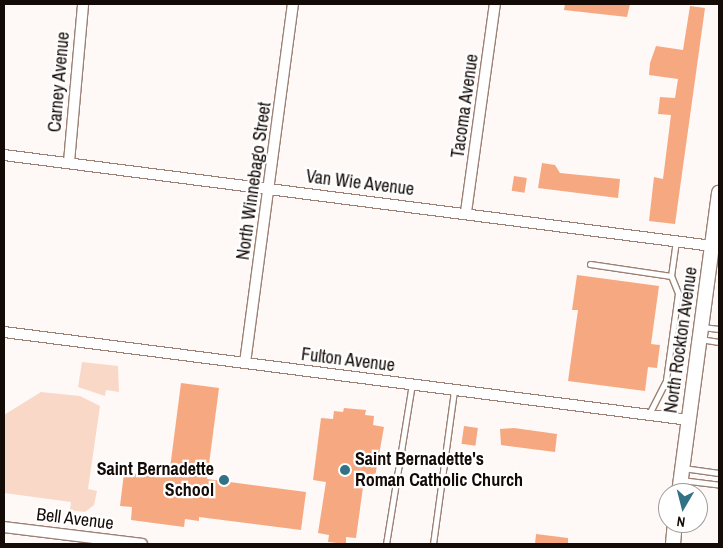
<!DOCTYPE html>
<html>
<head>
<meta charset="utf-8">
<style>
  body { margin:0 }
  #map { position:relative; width:723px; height:548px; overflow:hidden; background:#fef9f6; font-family:"Archivo Narrow",sans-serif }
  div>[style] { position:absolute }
  .green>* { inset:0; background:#f9d8c7 }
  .building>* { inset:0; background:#f6a880; transform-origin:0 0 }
  .roads { filter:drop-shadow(1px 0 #9b8175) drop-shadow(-1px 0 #9b8175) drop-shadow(0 1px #9b8175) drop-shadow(0 -1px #9b8175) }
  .lane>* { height:5px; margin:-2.5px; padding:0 2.5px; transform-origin:2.5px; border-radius:2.5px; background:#fff }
  .street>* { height:10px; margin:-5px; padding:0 5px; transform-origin:5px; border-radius:5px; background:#fff }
  .secondary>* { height:14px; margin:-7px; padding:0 7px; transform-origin:7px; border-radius:7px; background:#fff }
  .dots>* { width:14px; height:14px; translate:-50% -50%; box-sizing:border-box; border:2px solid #fff; border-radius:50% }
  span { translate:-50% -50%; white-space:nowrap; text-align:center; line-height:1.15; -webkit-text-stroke:4.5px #fff; paint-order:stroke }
  .street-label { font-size:18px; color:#140b07 }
  .poi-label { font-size:18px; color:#140b07; font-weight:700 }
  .left { translate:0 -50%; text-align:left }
  .right { translate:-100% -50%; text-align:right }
  .frame { position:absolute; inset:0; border:5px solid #140b07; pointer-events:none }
  .north { position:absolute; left:658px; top:483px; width:50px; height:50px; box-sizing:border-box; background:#fff; border:1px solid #a19d9c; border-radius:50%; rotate:188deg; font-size:14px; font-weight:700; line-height:20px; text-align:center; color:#140b07 }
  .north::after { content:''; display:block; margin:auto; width:18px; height:22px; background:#327286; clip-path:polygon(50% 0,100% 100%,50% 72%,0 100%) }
</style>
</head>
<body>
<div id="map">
  <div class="green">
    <div style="clip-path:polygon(82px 362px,118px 366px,119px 392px,106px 390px,105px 396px,78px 387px)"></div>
    <div style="clip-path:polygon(41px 392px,80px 396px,100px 406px,88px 489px,97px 491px,94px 505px,85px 512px,70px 510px,71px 502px,4px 493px,4px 415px)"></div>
  </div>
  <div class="building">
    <div style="clip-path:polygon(565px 4px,630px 4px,627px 17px,564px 10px)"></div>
    <div style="clip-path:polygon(690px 6px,705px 8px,675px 224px,649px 221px,654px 177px,663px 179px,671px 115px,658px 114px,660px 97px,675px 98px,678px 79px,649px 75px,650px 63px,656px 46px,683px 50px)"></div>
    <div style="clip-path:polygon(542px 163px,555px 165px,560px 173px,620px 179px,618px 198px,538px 188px)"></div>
    <div style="left:514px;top:176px;width:13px;height:15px;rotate:9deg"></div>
    <div style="clip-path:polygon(577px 275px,659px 286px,651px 344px,660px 345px,657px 368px,648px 367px,645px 391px,568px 381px,578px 310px,572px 310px)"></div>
    <div style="clip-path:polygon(181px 383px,219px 388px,207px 479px,306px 492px,301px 530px,199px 517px,199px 521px,185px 519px,184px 527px,131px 520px,132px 507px,120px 506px,124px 473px,169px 476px)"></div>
    <div style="clip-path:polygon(344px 408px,366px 410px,365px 415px,374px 416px,373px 425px,384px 427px,373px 488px,363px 487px,356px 538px,346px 537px,346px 544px,328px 542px,329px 535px,318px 533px,326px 482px,313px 480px,321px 418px,333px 419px,334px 411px,343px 412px)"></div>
    <div style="left:464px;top:426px;width:14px;height:18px;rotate:8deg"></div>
    <div style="clip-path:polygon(514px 428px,557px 434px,555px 452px,501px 445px,500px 429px)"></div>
    <div style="clip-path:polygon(536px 534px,568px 538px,568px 544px,535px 544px)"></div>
  </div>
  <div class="roads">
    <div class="lane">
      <div style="left:590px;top:264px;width:82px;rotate:8.4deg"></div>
      <div style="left:702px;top:327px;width:17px;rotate:7deg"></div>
      <div style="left:700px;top:339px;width:19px;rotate:9deg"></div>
      <div style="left:649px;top:414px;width:38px;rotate:-63deg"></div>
      <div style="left:666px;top:380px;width:88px;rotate:-82.1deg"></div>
      <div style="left:678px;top:293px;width:18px;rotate:-112deg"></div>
      <div style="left:671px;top:276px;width:35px;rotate:-82deg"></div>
      <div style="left:683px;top:468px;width:36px;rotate:8deg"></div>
      <div style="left:681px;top:480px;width:38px;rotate:7deg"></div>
      <div style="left:386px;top:544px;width:162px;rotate:-80.8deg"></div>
      <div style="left:433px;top:544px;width:155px;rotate:-82.2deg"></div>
    </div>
    <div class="street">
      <div style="left:4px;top:155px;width:714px;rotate:7.32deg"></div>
      <div style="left:69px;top:162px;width:159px;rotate:-84.9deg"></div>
      <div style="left:466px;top:212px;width:210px;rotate:-82.1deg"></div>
      <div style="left:4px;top:332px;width:691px;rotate:7.32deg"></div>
      <div style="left:245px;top:363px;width:362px;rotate:-82.4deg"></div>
      <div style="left:4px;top:527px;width:139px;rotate:7deg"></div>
    </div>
    <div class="secondary">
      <div style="left:679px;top:493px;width:303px;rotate:-82.4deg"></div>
      <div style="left:673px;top:544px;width:21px;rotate:-85deg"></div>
    </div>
  </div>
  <div class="dots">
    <div style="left:345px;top:470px;background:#327286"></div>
    <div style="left:224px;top:480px;background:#327286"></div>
  </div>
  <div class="street-label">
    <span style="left:59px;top:82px;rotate:-85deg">Carney Avenue</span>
    <span style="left:465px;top:106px;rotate:-82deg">Tacoma Avenue</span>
    <span style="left:254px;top:181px;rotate:-82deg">North Winnebago Street</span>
    <span style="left:360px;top:183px;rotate:7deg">Van Wie Avenue</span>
    <span style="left:681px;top:340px;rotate:-82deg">North Rockton Avenue</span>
    <span style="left:348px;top:360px;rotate:7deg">Fulton Avenue</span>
    <span style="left:75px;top:519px;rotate:7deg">Bell Avenue</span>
  </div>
  <div class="poi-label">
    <span class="left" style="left:355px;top:470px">Saint Bernadette's<br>Roman Catholic Church</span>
    <span class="right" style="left:214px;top:480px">Saint Bernadette<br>School</span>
  </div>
  <div class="frame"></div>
  <div class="north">N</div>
</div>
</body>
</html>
